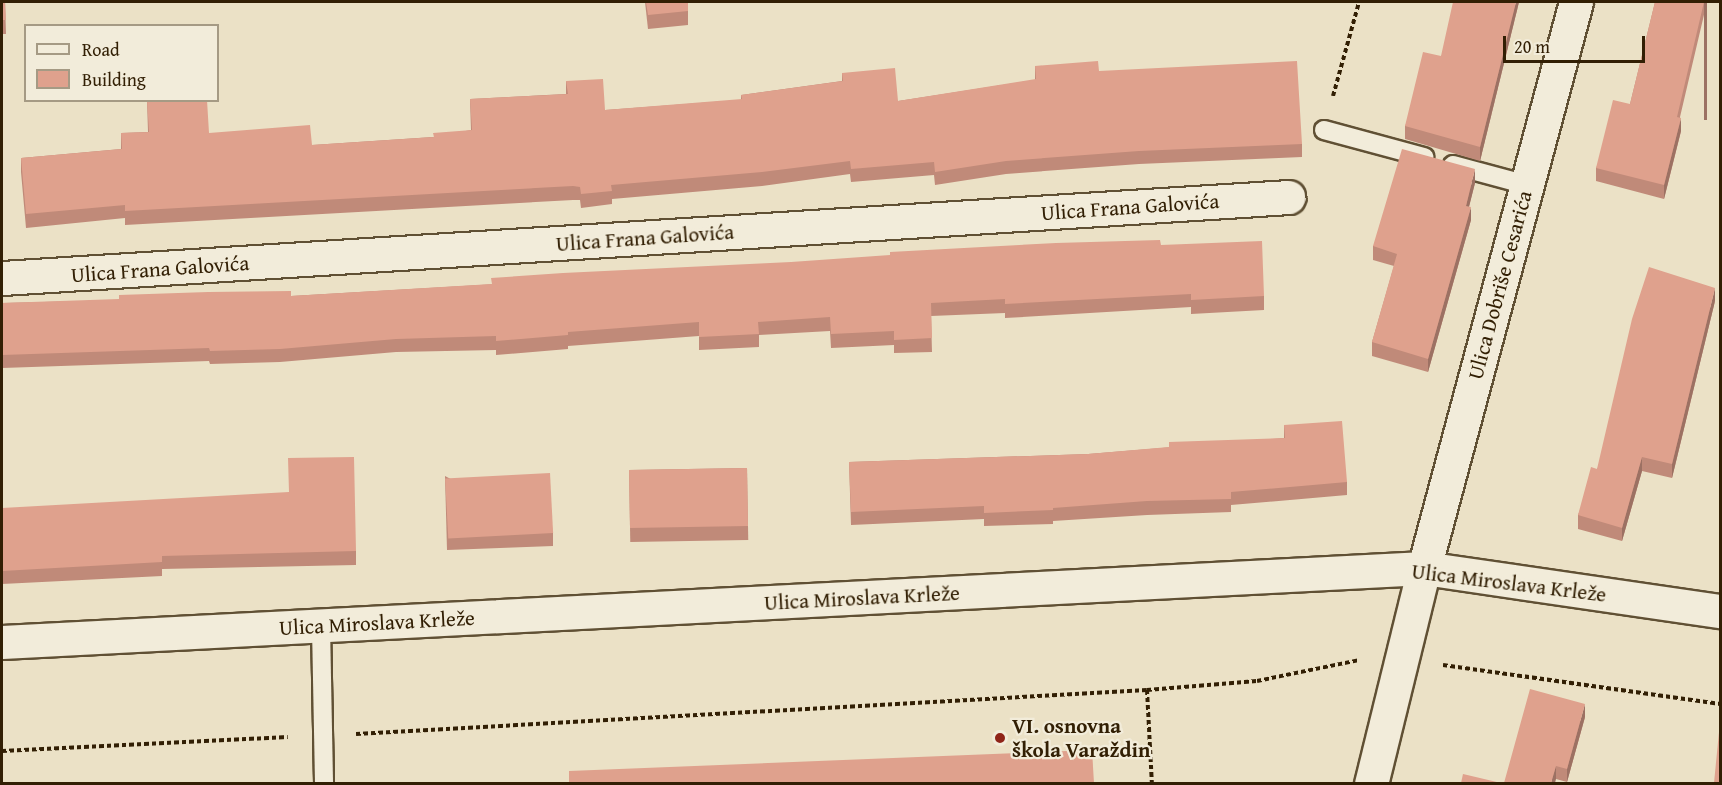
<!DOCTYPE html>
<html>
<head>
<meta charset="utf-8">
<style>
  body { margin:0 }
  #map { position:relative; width:1722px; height:785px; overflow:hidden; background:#ebe1c6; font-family:"Gentium Book Plus",serif }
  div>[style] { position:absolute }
  .path>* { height:4px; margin-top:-2px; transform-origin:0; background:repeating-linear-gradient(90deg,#321f04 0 4.5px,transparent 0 7.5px) }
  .roads { filter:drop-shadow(2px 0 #605034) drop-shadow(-2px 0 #605034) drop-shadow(0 2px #605034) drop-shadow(0 -2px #605034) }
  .lane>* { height:18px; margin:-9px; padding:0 9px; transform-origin:9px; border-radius:9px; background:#f2ecda }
  .street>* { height:33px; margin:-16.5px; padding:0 16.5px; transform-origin:16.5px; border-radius:16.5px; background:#f2ecda }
  .secondary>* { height:33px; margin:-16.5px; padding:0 16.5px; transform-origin:16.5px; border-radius:16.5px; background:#f2ecda }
  .wall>* { inset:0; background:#c08a79; transform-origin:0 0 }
  .shaded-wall>* { inset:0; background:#9c7163; transform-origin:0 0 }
  .building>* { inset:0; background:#dfa18d; transform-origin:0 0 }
  .dots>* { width:16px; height:16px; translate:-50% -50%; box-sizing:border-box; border:3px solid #f2ecda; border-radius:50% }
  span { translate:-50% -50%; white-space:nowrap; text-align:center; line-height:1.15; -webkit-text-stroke:4.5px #f2ecda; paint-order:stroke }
  .street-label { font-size:21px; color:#321f04 }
  .poi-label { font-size:21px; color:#321f04; font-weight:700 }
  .left { translate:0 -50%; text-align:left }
  .frame { position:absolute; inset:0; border:3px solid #321f04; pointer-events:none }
  .legend { position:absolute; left:24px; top:24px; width:195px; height:78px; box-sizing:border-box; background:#f2ecda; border:2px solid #a59a84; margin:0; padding:8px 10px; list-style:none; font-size:18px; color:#321f04 }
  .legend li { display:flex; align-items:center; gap:12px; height:30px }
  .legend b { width:30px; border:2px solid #a59a84 }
  .scale { position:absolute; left:1503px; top:36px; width:142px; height:27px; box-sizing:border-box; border:3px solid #321f04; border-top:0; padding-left:8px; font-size:18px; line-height:21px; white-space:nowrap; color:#321f04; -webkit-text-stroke:4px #f2ecda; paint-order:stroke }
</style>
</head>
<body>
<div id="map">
  <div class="path">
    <div style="left:1333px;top:96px;width:98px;rotate:-74.5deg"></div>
    <div style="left:1443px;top:665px;width:280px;rotate:8deg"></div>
    <div style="left:1147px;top:690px;width:94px;rotate:87deg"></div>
    <div style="left:356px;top:734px;width:792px;rotate:-3.18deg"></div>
    <div style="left:1147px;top:690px;width:110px;rotate:-4.7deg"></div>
    <div style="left:1257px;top:681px;width:104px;rotate:-11.6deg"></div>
    <div style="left:2px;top:751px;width:286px;rotate:-2.8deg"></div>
  </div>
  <div class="roads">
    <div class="lane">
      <div style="left:1324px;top:130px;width:104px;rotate:15.1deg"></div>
      <div style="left:1453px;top:165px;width:77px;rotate:15.1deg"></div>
      <div style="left:321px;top:626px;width:158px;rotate:88.9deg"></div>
    </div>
    <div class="street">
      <div style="left:2px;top:278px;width:1289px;rotate:-3.6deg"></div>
      <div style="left:1371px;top:784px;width:222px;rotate:-76.2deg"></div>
      <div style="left:1424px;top:568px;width:586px;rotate:-74.97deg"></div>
    </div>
    <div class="secondary">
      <div style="left:2px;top:642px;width:1424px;rotate:-2.98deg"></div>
      <div style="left:1424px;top:568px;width:299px;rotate:8.3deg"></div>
    </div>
  </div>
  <div class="wall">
    <div style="clip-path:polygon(2px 2px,5px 2px,6px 34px,2px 34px)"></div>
    <div style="clip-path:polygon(645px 2px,688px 2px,688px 25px,648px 29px)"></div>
    <div style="clip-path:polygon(1519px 2px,1480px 161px,1405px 139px,1405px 126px,1441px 56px)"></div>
    <div style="clip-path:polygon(1655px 2px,1707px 2px,1680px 117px,1681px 131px,1664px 199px,1596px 181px,1596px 168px,1630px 104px)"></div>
    <div style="clip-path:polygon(1035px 66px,1099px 71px,1302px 144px,1302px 157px,1139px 164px,1006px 174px,935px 185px,934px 175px,851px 182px,850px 174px,762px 186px,612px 199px,612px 204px,581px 208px,580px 200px,573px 200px,125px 225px,125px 218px,26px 228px,21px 172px,21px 158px,121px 149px,121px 133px,148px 132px,147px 100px,209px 133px,312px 145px,433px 137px,471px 130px,470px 99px,566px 94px,566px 81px,605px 110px,741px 100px,741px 95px,842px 81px,842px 73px,898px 101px,1035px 80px)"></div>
    <div style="clip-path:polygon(1475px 183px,1469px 206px,1471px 220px,1428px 372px,1372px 356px,1372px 342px,1394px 266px,1373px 260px,1373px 246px)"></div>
    <div style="clip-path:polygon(1161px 245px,1264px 296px,1264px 310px,1191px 314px,1191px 307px,1005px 318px,1005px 313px,931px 316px,932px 352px,894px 353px,894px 345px,831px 348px,830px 331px,759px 335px,759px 347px,699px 350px,699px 336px,568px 346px,568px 349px,496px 355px,496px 350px,396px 352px,280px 362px,210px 364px,209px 361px,2px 368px,2px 303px,291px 296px)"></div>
    <div style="clip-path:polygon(1715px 301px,1672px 478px,1642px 471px,1622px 541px,1578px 529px,1578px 515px,1597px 469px)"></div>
    <div style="clip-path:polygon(1284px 425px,1347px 482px,1347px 495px,1231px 505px,1231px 512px,1147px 515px,1053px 521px,1053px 524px,984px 526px,984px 519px,851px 525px,849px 462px,1088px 454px,1284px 438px)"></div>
    <div style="left:747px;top:468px;width:72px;height:118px;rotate:89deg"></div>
    <div style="clip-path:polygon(445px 476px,553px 533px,553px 546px,447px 550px)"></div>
    <div style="clip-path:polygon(2px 508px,356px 551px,356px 565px,162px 569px,162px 576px,2px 584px)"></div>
    <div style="clip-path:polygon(1585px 717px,1567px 782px,1556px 779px,1504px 783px)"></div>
  </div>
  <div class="shaded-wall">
    <div style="clip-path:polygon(1516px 2px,1519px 2px,1480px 161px,1480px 147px)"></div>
    <div style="left:1704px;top:2px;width:3px;height:118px"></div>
    <div style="clip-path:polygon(1681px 118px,1681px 131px,1664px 199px,1664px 185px)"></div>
    <div style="clip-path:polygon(1475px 169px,1475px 183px,1466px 219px,1466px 206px)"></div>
    <div style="clip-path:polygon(1471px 207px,1471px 220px,1428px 372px,1428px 359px)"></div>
    <div style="clip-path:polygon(1715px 288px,1715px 301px,1672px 478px,1672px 464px)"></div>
    <div style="clip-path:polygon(1642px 457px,1642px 471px,1622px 541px,1622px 528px)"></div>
    <div style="clip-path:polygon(1585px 704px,1585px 717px,1567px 782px,1567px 769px)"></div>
    <div style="clip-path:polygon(1556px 766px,1556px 779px,1555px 783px,1551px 783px)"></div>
  </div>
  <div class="building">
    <div style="clip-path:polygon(2px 2px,5px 2px,6px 20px,2px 20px)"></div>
    <div style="clip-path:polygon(646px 2px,688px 2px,688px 11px,648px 15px)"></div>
    <div style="clip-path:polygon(1453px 2px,1516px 2px,1480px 147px,1405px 126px,1423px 52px,1441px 56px)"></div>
    <div style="clip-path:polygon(1655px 2px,1704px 2px,1677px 117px,1681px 118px,1664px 185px,1596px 168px,1613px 100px,1630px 104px)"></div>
    <div style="clip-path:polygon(1098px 61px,1099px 71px,1297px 61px,1302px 144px,1139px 151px,1006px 161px,935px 172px,934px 162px,851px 169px,850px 161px,762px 172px,611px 185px,612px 191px,581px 194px,580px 187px,573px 186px,125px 211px,125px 205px,26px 214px,21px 158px,122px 149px,121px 133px,149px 132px,147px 100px,207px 100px,209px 133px,310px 125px,312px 145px,434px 137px,433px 133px,472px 130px,470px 99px,568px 94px,566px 81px,603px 79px,605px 110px,742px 99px,741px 95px,843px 81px,842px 73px,895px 68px,898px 101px,1036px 79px,1035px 66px)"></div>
    <div style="clip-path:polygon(1402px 149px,1475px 169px,1466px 206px,1471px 207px,1428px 359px,1372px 342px,1397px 254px,1373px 246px)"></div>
    <div style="clip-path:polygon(1160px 240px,1161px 245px,1262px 241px,1264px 296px,1191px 300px,1191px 294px,1005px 304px,1005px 299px,931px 303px,932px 338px,894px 340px,894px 331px,831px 334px,830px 317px,758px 322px,759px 334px,699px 337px,699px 322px,568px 332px,568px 335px,496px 341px,496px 336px,396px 339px,280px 349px,210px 351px,209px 348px,2px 355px,2px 303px,119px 299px,119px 295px,208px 292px,291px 291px,291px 296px,492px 284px,491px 278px,563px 273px,791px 262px,890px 255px,890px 252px,1056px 243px)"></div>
    <div style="clip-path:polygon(1649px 267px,1715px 288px,1672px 464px,1642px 457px,1622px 528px,1578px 515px,1591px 467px,1597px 469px,1632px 319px)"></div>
    <div style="clip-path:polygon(1342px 421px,1347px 482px,1231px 492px,1231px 499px,1147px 501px,1053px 508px,1053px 510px,984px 513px,984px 506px,851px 512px,849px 462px,1088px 454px,1169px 447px,1169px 442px,1285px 438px,1284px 425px)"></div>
    <div style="clip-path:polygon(354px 457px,356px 551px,162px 556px,162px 562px,2px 571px,2px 508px,289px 492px,288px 458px)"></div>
    <div style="left:747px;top:468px;width:58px;height:118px;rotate:89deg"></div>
    <div style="left:550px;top:473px;width:60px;height:105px;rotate:87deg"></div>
    <div style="clip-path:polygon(1530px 689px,1585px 704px,1567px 769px,1556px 766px,1551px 783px,1504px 783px)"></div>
    <div style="clip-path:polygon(1720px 722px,1720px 783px,1714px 783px)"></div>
    <div style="clip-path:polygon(1092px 750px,1094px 783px,569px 783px,569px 771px)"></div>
    <div style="clip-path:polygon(1463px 774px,1501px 783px,1461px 783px)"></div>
  </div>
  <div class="dots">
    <div style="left:1000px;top:738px;background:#8f2418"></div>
  </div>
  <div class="street-label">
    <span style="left:1130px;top:207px;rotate:-4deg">Ulica Frana Galovića</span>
    <span style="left:645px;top:238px;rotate:-4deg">Ulica Frana Galovića</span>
    <span style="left:160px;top:269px;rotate:-4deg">Ulica Frana Galovića</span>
    <span style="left:1500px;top:285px;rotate:-75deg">Ulica Dobriše Cesarića</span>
    <span style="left:1509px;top:583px;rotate:7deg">Ulica Miroslava Krleže</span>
    <span style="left:862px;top:598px;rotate:-3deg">Ulica Miroslava Krleže</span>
    <span style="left:377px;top:623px;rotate:-3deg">Ulica Miroslava Krleže</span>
  </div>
  <div class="poi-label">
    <span class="left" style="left:1012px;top:738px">VI. osnovna<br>škola Varaždin</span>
  </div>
  <div class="frame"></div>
  <ul class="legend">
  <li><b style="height:8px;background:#f2ecda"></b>Road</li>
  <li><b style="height:16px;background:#dfa18d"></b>Building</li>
  </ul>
  <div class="scale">20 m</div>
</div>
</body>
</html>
